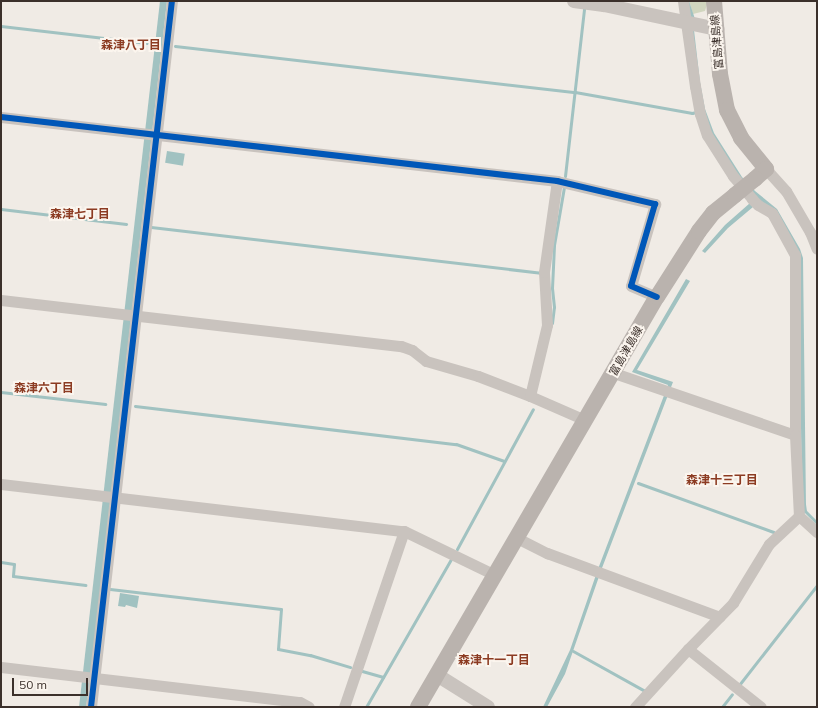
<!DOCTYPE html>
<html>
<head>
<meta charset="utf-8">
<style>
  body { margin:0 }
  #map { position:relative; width:818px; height:708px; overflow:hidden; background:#f0ebe5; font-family:Mulish,"Noto Sans JP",sans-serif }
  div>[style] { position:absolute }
  .green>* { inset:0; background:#d1d6bf }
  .water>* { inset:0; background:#a1c2c1; transform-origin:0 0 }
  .stream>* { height:3px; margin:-1.5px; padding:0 1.5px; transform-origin:1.5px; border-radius:1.5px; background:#a1c2c1 }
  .minor>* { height:11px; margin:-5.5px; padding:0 5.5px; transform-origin:5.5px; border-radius:5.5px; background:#c9c3be }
  .tertiary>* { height:14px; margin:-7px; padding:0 7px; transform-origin:7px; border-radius:7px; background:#c9c3be }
  .secondary>* { height:16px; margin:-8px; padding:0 8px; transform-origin:8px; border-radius:8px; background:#bab3ae }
  .secondary-bridge>* { height:16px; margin:-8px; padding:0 8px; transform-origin:8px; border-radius:8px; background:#bab3ae }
  .cycleway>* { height:6px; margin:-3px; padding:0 3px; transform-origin:3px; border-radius:3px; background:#0057b8 }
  span { translate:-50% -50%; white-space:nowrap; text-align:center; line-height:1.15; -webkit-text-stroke:4px #fbf5ee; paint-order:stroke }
  .street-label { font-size:11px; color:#3b302b }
  .neighbourhood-label { font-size:12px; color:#8c3b22; font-weight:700 }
  .frame { position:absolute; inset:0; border:2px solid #3b302b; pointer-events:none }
  .scale { position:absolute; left:12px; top:678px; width:76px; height:18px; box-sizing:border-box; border:2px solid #3b302b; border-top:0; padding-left:5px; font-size:12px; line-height:14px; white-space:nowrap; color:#3b302b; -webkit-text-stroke:3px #fbf5ee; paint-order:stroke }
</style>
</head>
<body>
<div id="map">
  <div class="green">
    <div style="clip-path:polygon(689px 1px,708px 1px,705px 11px,693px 14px)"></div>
  </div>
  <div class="water">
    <div style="clip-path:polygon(160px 1px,167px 1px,91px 672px,86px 707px,79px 707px)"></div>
    <div style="clip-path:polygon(685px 1px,689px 1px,695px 19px,694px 30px,700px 82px,705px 109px,714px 133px,742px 177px,755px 191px,777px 209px,800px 249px,803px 258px,806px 507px,802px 507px,799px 265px,759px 201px,719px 150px,705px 119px)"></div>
    <div style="left:167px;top:151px;width:18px;height:12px;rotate:9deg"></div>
    <div style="clip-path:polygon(750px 203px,753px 207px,728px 228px,705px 253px,702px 251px,725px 225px)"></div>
    <div style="clip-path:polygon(686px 279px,690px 281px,637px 370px,673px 382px,602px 568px,565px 674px,547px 707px,543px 707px,570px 650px,598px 569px,668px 385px,632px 372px)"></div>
    <div style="clip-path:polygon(120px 593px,139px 596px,137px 608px,126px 605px,125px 607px,118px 606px)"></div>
  </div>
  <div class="stream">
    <div style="left:1px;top:26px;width:147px;rotate:6.6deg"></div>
    <div style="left:175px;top:46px;width:403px;rotate:6.6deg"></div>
    <div style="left:575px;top:92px;width:119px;rotate:10.2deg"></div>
    <div style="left:692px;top:113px;width:4px;rotate:-14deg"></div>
    <div style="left:565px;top:176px;width:169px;rotate:-83.5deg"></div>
    <div style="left:1px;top:209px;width:126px;rotate:6.8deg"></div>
    <div style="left:151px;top:227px;width:392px;rotate:6.7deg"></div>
    <div style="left:552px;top:323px;width:16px;rotate:-83deg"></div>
    <div style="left:554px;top:307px;width:19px;rotate:-96deg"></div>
    <div style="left:552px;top:288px;width:43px;rotate:-87.3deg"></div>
    <div style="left:554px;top:245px;width:59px;rotate:-80.2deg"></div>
    <div style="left:1px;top:392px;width:105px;rotate:6.6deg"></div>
    <div style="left:135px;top:406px;width:323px;rotate:6.8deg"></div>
    <div style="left:456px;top:444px;width:51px;rotate:19.5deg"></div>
    <div style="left:638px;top:483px;width:144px;rotate:19.9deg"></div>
    <div style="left:804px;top:504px;width:7px;rotate:82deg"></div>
    <div style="left:805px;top:511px;width:17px;rotate:45deg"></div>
    <div style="left:457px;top:549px;width:159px;rotate:-61.5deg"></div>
    <div style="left:1px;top:562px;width:13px;rotate:9deg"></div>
    <div style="left:14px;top:564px;width:12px;rotate:95deg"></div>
    <div style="left:13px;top:576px;width:73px;rotate:7.1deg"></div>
    <div style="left:110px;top:589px;width:172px;rotate:6.7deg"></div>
    <div style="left:281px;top:609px;width:40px;rotate:94.3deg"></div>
    <div style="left:278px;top:649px;width:33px;rotate:11deg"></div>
    <div style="left:310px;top:655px;width:42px;rotate:16.7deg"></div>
    <div style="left:573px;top:651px;width:82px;rotate:29.1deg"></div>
    <div style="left:362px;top:671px;width:22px;rotate:16deg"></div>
    <div style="left:739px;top:685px;width:127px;rotate:-52deg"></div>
    <div style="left:366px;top:707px;width:171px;rotate:-60.1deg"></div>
    <div style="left:722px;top:707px;width:16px;rotate:-52deg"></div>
  </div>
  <div class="minor">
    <div style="left:683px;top:1px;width:86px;rotate:82deg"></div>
    <div style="left:695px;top:86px;width:28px;rotate:80deg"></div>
    <div style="left:700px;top:114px;width:22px;rotate:72deg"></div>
    <div style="left:707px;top:135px;width:49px;rotate:57.6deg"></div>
    <div style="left:733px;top:176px;width:30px;rotate:50deg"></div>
    <div style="left:752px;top:199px;width:8px;rotate:45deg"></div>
    <div style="left:758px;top:205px;width:16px;rotate:30deg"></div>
    <div style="left:772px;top:213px;width:48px;rotate:61.3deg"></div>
    <div style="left:795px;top:255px;width:180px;rotate:90deg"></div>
    <div style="left:1px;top:117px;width:560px;rotate:6.57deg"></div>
    <div style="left:557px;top:181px;width:101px;rotate:13.2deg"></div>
    <div style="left:655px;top:204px;width:85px;rotate:106.3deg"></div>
    <div style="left:631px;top:286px;width:28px;rotate:23deg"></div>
    <div style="left:766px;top:169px;width:30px;rotate:48deg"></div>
    <div style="left:786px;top:191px;width:48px;rotate:59.7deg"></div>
    <div style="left:810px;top:232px;width:18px;rotate:68deg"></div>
    <div style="left:1px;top:300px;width:403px;rotate:6.6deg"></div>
    <div style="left:401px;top:346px;width:12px;rotate:20deg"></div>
    <div style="left:412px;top:350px;width:18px;rotate:38deg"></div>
    <div style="left:426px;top:361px;width:54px;rotate:16.1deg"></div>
    <div style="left:478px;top:376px;width:56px;rotate:21deg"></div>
    <div style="left:530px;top:396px;width:60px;rotate:23.6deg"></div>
    <div style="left:614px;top:373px;width:191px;rotate:18.9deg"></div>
    <div style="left:795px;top:435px;width:81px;rotate:87.2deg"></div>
    <div style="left:799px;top:516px;width:41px;rotate:137deg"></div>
    <div style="left:769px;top:544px;width:69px;rotate:121.4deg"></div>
    <div style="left:733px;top:603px;width:64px;rotate:134.4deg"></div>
    <div style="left:688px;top:649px;width:79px;rotate:132.4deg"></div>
    <div style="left:530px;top:396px;width:73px;rotate:-76.5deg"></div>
    <div style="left:547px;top:325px;width:53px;rotate:-93.2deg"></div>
    <div style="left:544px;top:272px;width:92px;rotate:-81.9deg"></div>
    <div style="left:1px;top:484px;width:406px;rotate:6.7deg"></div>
    <div style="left:404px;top:531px;width:101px;rotate:25.8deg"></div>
    <div style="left:799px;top:516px;width:24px;rotate:42deg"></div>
    <div style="left:517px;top:538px;width:34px;rotate:27deg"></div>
    <div style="left:547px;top:553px;width:184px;rotate:20.3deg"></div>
    <div style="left:688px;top:649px;width:93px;rotate:38.5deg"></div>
    <div style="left:1px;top:667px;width:301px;rotate:6.7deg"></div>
    <div style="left:300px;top:702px;width:10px;rotate:29deg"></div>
    <div style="left:91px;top:707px;width:711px;rotate:-83.46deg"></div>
    <div style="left:344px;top:707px;width:186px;rotate:-71.2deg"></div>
  </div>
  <div class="tertiary">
    <div style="left:574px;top:1px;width:30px;rotate:8deg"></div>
    <div style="left:604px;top:5px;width:116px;rotate:12deg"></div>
    <div style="left:437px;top:675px;width:60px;rotate:32.1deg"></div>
  </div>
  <div class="secondary">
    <div style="left:714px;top:1px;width:73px;rotate:85.3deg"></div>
    <div style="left:720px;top:74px;width:37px;rotate:79deg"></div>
    <div style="left:727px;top:110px;width:31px;rotate:63deg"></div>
    <div style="left:741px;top:138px;width:40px;rotate:51deg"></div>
    <div style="left:766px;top:169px;width:15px;rotate:138deg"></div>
    <div style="left:418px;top:707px;width:475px;rotate:-59.8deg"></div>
    <div style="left:657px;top:297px;width:78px;rotate:-57.5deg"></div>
    <div style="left:699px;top:231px;width:23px;rotate:-52deg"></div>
    <div style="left:713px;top:213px;width:28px;rotate:-39deg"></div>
  </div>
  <div class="secondary-bridge">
    <div style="left:735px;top:195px;width:26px;rotate:-39deg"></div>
  </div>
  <div class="cycleway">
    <div style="left:1px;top:117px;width:560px;rotate:6.57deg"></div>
    <div style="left:557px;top:181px;width:101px;rotate:13.2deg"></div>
    <div style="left:655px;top:204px;width:85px;rotate:106.3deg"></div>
    <div style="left:631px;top:286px;width:28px;rotate:23deg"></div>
    <div style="left:91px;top:707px;width:711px;rotate:-83.46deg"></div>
  </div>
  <div class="street-label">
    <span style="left:717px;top:42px;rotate:-95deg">富島津島線</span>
    <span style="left:626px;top:351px;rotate:-60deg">富島津島線</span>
  </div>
  <div class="neighbourhood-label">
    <span style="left:131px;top:45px">森津八丁目</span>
    <span style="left:80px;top:214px">森津七丁目</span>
    <span style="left:44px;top:388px">森津六丁目</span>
    <span style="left:722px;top:480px">森津十三丁目</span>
    <span style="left:494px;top:660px">森津十一丁目</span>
  </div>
  <div class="frame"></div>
  <div class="scale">50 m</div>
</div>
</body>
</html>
